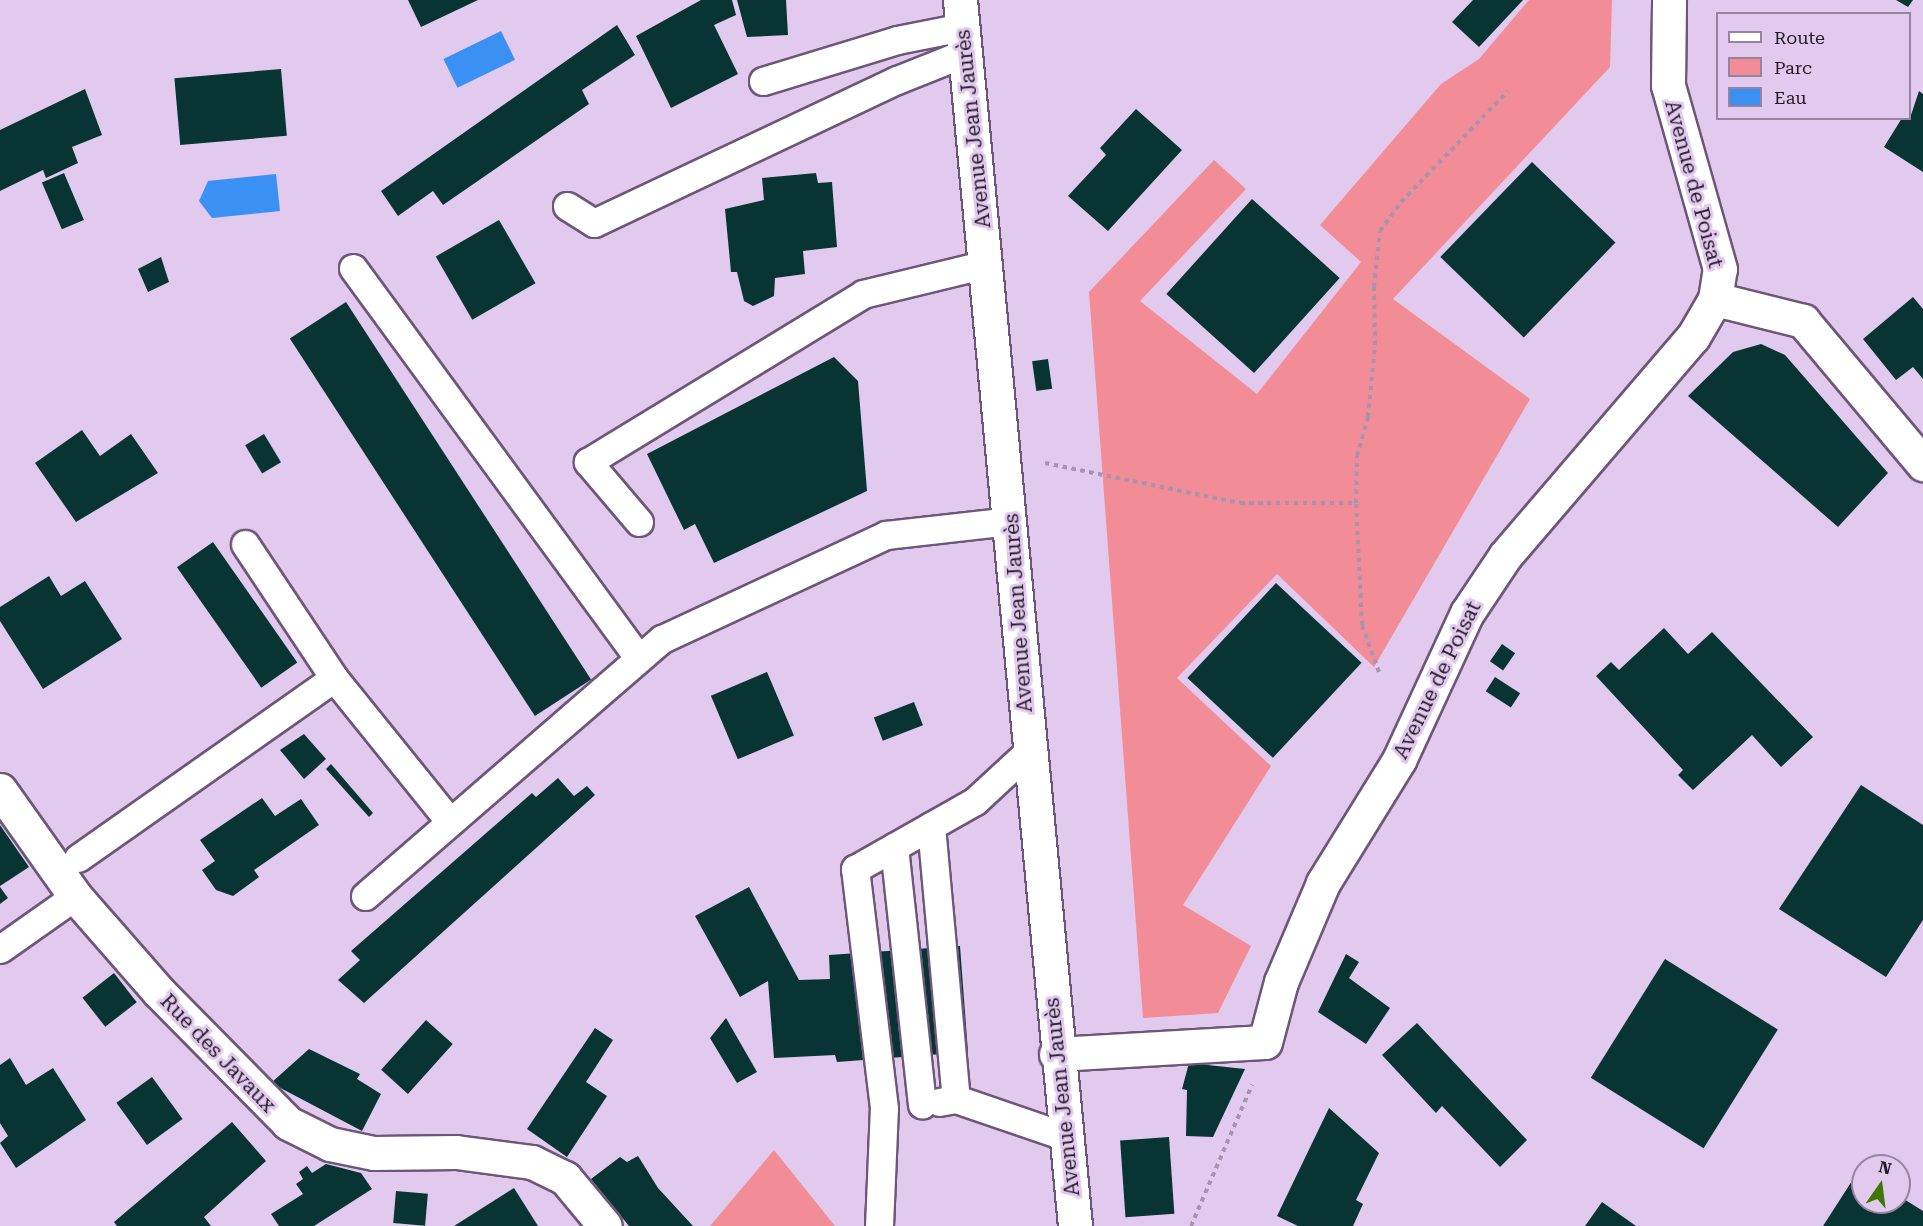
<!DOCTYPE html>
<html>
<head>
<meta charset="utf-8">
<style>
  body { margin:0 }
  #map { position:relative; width:1923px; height:1226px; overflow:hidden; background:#e2caef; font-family:"Roboto Serif",serif }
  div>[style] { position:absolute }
  .green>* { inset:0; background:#f28c96 }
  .water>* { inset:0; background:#3b91f3; transform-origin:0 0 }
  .building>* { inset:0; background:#083433; transform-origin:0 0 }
  .path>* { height:4px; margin-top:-2px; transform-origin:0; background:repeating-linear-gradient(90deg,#a693b0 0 4.5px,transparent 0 9px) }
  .roads { filter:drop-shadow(2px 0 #6d5778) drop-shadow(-2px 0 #6d5778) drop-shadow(0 2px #6d5778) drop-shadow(0 -2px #6d5778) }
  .lane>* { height:27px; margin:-13.5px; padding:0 13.5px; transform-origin:13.5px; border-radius:13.5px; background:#fff }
  .street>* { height:33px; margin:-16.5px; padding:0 16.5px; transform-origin:16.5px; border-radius:16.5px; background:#fff }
  .secondary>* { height:33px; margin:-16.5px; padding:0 16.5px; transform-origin:16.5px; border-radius:16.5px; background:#fff }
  span { translate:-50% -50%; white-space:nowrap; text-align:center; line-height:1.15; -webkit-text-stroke:6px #e2caef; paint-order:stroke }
  .street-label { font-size:21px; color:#241b28 }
  .legend { position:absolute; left:1716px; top:12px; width:195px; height:108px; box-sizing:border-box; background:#e2caef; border:2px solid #96849f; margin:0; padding:8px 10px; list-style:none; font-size:18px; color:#241b28 }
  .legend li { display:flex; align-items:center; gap:12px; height:30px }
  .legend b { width:30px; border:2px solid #96849f }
  .north { position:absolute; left:1851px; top:1154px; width:60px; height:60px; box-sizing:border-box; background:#e2caef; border:2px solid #96849f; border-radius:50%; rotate:14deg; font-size:16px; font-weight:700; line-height:24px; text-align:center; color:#241b28 }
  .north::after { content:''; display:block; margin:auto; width:21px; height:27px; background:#3f7606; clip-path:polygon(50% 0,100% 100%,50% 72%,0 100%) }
</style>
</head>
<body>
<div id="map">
  <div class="green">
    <div style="clip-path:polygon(1529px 0,1612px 0,1610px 67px,1393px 299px,1530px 399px,1374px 667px,1277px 574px,1177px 678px,1271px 766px,1183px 905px,1251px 946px,1218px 1013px,1143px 1018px,1089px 292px,1214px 160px,1246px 189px,1140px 301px,1257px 394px,1361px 262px,1320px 225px,1441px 84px,1479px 59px)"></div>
    <div style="clip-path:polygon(774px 1150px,835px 1226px,710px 1226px)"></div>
  </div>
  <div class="water">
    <div style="left:501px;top:31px;width:32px;height:64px;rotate:64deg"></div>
    <div style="clip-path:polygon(276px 174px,280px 211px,212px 218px,199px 201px,208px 181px)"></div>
  </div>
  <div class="building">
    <div style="clip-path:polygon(408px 0,478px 0,421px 27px)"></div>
    <div style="clip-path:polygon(701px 0,732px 0,736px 15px,714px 25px,738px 74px,671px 108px,636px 36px)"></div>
    <div style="clip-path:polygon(737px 0,786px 0,788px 35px,747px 37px)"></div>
    <div style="clip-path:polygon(1473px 0,1523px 0,1479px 47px,1452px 22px)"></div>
    <div style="clip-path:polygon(1896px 0,1913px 0,1908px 7px)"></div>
    <div style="clip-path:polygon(617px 25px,635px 55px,582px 90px,589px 104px,443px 205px,433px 191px,398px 216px,381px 191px)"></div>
    <div style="left:281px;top:69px;width:67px;height:107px;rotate:85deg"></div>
    <div style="clip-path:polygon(85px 89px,102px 135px,72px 147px,78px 163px,46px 178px,43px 170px,0 191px,0 130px)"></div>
    <div style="clip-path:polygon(1919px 91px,1923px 94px,1923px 172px,1884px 147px,1902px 118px,1910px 118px)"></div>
    <div style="clip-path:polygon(1136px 109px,1182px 150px,1108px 231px,1068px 196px,1106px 155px,1100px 148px)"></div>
    <div style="left:1532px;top:162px;width:116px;height:132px;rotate:44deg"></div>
    <div style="left:64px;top:173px;width:51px;height:24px;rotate:67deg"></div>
    <div style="clip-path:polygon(816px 173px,818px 183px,832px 182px,837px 247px,803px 251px,805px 274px,775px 278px,774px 296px,753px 306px,744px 301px,737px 272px,731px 272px,725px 209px,764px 200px,762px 178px)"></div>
    <div style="left:1252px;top:199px;width:118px;height:128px;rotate:42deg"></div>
    <div style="left:499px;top:220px;width:73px;height:73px;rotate:60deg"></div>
    <div style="clip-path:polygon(161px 257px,169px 282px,148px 292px,138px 269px)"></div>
    <div style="clip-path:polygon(1913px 297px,1923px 309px,1923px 379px,1913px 367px,1896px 380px,1863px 339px)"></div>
    <div style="left:346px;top:302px;width:450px;height:67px;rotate:57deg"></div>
    <div style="clip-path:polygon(1761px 344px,1785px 355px,1888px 473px,1838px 527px,1688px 396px,1733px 352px)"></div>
    <div style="clip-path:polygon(834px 357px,858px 381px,867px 491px,714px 563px,695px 524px,684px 530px,647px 454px)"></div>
    <div style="left:1048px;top:359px;width:30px;height:16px;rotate:82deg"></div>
    <div style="clip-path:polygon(82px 430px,100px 456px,131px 434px,158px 473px,76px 522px,35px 463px)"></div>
    <div style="left:264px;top:434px;width:33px;height:22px;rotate:59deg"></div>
    <div style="left:213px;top:542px;width:147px;height:44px;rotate:55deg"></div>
    <div style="clip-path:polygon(49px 576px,61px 596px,85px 581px,122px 639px,43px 689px,0 621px,0 607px)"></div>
    <div style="left:1276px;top:583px;width:117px;height:130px;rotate:43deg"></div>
    <div style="clip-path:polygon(1664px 628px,1688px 654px,1712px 632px,1813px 737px,1781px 767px,1752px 735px,1693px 790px,1678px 775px,1683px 770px,1596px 676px,1611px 662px,1619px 670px)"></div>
    <div style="left:1502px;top:644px;width:16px;height:21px;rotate:35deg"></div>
    <div style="left:767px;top:672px;width:69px;height:61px;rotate:67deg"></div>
    <div style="left:1495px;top:677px;width:30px;height:17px;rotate:33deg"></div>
    <div style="left:914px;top:702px;width:25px;height:43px;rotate:69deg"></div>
    <div style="clip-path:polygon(304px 734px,326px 759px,304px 779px,280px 750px)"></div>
    <div style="clip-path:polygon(331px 764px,373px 813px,369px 817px,326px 769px)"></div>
    <div style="clip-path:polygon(558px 778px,574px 796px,587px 786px,595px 795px,364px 1003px,338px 980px,360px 960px,351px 951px,532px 793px,536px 797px)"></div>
    <div style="clip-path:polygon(1861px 785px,1923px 825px,1923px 920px,1886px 977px,1779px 909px)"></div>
    <div style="clip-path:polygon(262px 798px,275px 816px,301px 799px,319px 825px,254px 870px,259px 877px,233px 896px,216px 890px,202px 870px,215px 861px,200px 840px)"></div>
    <div style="clip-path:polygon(0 825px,29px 867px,0 886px)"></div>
    <div style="clip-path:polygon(0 887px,8px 898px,0 904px)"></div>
    <div style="clip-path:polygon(749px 887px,799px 980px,830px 979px,829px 955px,960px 946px,968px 1052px,837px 1062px,835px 1055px,774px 1058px,768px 981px,740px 997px,695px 916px)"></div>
    <div style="clip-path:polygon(1346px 954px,1359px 962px,1349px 978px,1390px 1008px,1366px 1044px,1318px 1012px)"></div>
    <div style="left:1665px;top:959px;width:133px;height:140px;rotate:32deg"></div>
    <div style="left:114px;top:973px;width:37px;height:40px;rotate:52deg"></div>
    <div style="clip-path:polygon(726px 1018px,757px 1072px,737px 1083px,710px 1038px)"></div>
    <div style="left:426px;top:1020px;width:36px;height:67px;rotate:42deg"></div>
    <div style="clip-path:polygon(1417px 1023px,1527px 1140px,1500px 1167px,1442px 1106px,1436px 1113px,1382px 1055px)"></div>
    <div style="clip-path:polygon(595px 1028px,613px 1040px,586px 1082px,607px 1096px,567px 1157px,527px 1129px)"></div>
    <div style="clip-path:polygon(309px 1049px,360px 1074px,357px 1079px,381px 1094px,362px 1131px,271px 1083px)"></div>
    <div style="clip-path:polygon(10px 1058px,26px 1085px,53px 1068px,86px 1120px,16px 1168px,0 1143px,8px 1136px,0 1123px,0 1065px)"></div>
    <div style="clip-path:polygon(1189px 1063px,1245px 1069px,1213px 1137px,1186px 1136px,1187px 1090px,1182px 1089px)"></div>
    <div style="left:152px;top:1077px;width:52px;height:44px;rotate:54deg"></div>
    <div style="clip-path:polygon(1329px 1108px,1379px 1153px,1356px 1200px,1363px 1204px,1353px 1226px,1298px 1226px,1277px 1216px)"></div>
    <div style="clip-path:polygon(232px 1122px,266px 1161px,204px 1217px,211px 1226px,117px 1226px,114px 1222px)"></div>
    <div style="left:1169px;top:1137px;width:77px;height:49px;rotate:86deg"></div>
    <div style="clip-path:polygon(638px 1156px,658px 1188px,693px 1226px,629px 1226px,591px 1179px,620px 1157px,627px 1162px)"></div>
    <div style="clip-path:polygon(326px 1164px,361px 1173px,372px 1189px,314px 1226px,279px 1226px,271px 1214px,303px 1194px,296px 1184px,303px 1179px,299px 1172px,307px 1166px,312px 1173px)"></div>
    <div style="clip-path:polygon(1859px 1170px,1863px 1202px,1899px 1202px,1899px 1196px,1923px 1211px,1923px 1226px,1823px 1226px)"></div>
    <div style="clip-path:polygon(514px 1188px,538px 1226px,454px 1226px)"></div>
    <div style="left:396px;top:1191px;width:32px;height:32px;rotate:5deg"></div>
    <div style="clip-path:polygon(1602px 1202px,1636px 1226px,1585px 1226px)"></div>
  </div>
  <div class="path">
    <div style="left:1045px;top:463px;width:199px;rotate:11.6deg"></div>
    <div style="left:1240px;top:503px;width:116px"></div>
    <div style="left:1379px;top:672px;width:50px;rotate:-109.9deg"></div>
    <div style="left:1362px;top:625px;width:122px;rotate:-92.8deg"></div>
    <div style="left:1356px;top:503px;width:47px;rotate:-88.8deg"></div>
    <div style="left:1357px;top:456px;width:41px;rotate:-74.2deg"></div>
    <div style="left:1368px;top:417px;width:72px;rotate:-84.4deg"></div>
    <div style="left:1375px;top:345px;width:58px;rotate:-91deg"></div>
    <div style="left:1374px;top:287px;width:56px;rotate:-83.9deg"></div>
    <div style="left:1380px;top:231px;width:36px;rotate:-54deg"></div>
    <div style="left:1401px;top:202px;width:154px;rotate:-46.1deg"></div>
    <div style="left:1191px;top:1226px;width:154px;rotate:-66.6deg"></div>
  </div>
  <div class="roads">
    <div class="lane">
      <div style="left:763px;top:81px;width:140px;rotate:-17deg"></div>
      <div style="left:897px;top:40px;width:67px;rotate:-11.1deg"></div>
      <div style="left:567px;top:206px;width:32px;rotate:32deg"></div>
      <div style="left:594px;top:223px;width:335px;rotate:-25.3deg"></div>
      <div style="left:897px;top:80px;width:73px;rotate:-21.7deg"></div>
      <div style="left:353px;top:268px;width:484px;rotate:53.8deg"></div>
      <div style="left:639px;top:522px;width:79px;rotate:-130.4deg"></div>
      <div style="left:588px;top:462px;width:322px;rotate:-31.4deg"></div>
      <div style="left:863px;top:294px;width:128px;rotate:-13.6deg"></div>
      <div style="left:245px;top:544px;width:161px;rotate:56.4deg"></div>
      <div style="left:334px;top:678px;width:185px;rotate:51.1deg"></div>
      <div style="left:931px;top:826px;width:274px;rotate:84.8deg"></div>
      <div style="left:894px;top:847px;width:259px;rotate:83.8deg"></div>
      <div style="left:78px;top:858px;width:313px;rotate:-35.1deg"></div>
      <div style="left:365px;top:896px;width:393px;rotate:-40.9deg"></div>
      <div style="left:662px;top:639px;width:247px;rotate:-24.9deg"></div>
      <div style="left:886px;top:535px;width:126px;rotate:-6.4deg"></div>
      <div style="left:0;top:949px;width:92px;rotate:-35.2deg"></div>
      <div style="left:939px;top:1102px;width:17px;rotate:-10deg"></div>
      <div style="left:956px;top:1099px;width:117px;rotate:18.9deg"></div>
      <div style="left:879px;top:1226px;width:118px;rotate:-87.6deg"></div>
      <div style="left:884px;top:1108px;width:241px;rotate:-96.9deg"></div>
      <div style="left:855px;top:869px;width:138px;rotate:-29.5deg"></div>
      <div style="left:975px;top:801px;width:72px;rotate:-42.8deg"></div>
    </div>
    <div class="street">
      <div style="left:1715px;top:299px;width:91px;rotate:14deg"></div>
      <div style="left:1803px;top:321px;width:187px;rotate:50deg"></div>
      <div style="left:0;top:790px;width:130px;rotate:54.7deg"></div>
      <div style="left:75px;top:896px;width:128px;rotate:48.8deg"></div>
      <div style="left:159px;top:992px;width:184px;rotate:45.4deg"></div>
      <div style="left:288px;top:1123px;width:47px;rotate:26.6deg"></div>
      <div style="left:330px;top:1144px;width:45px;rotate:11.6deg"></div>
      <div style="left:374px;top:1153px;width:82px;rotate:-0.7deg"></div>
      <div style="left:456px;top:1152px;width:77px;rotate:7.5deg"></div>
      <div style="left:532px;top:1162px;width:37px;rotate:26deg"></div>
      <div style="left:565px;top:1178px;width:62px;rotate:50.2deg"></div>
      <div style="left:1056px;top:1054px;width:209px;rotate:-3.3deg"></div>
      <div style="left:1265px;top:1042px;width:62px;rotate:-75.1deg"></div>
      <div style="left:1281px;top:982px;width:108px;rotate:-67deg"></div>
      <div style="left:1323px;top:883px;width:145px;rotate:-58.3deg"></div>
      <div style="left:1399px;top:760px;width:162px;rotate:-65.2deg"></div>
      <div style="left:1467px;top:613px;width:69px;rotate:-56.3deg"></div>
      <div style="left:1505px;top:556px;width:289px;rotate:-49.4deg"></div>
      <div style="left:1693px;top:337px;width:44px;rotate:-59.9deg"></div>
      <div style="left:1715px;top:299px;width:30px;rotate:-81deg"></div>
      <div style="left:1720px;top:269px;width:191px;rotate:-105.8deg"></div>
      <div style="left:1668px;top:85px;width:85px;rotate:-89.3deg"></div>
    </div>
    <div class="secondary">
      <div style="left:960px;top:0;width:1231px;rotate:84.64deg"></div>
    </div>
  </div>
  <div class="street-label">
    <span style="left:973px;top:129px;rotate:-96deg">Avenue Jean Jaurès</span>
    <span style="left:1694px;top:184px;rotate:75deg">Avenue de Poisat</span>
    <span style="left:1018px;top:613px;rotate:-94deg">Avenue Jean Jaurès</span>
    <span style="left:1437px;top:680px;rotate:-64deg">Avenue de Poisat</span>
    <span style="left:218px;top:1053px;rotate:46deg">Rue des Javaux</span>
    <span style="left:1062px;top:1097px;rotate:-96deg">Avenue Jean Jaurès</span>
  </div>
  <ul class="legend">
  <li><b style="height:8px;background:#fff"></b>Route</li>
  <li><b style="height:16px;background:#f28c96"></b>Parc</li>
  <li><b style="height:16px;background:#3b91f3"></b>Eau</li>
  </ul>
  <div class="north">N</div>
</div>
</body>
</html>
